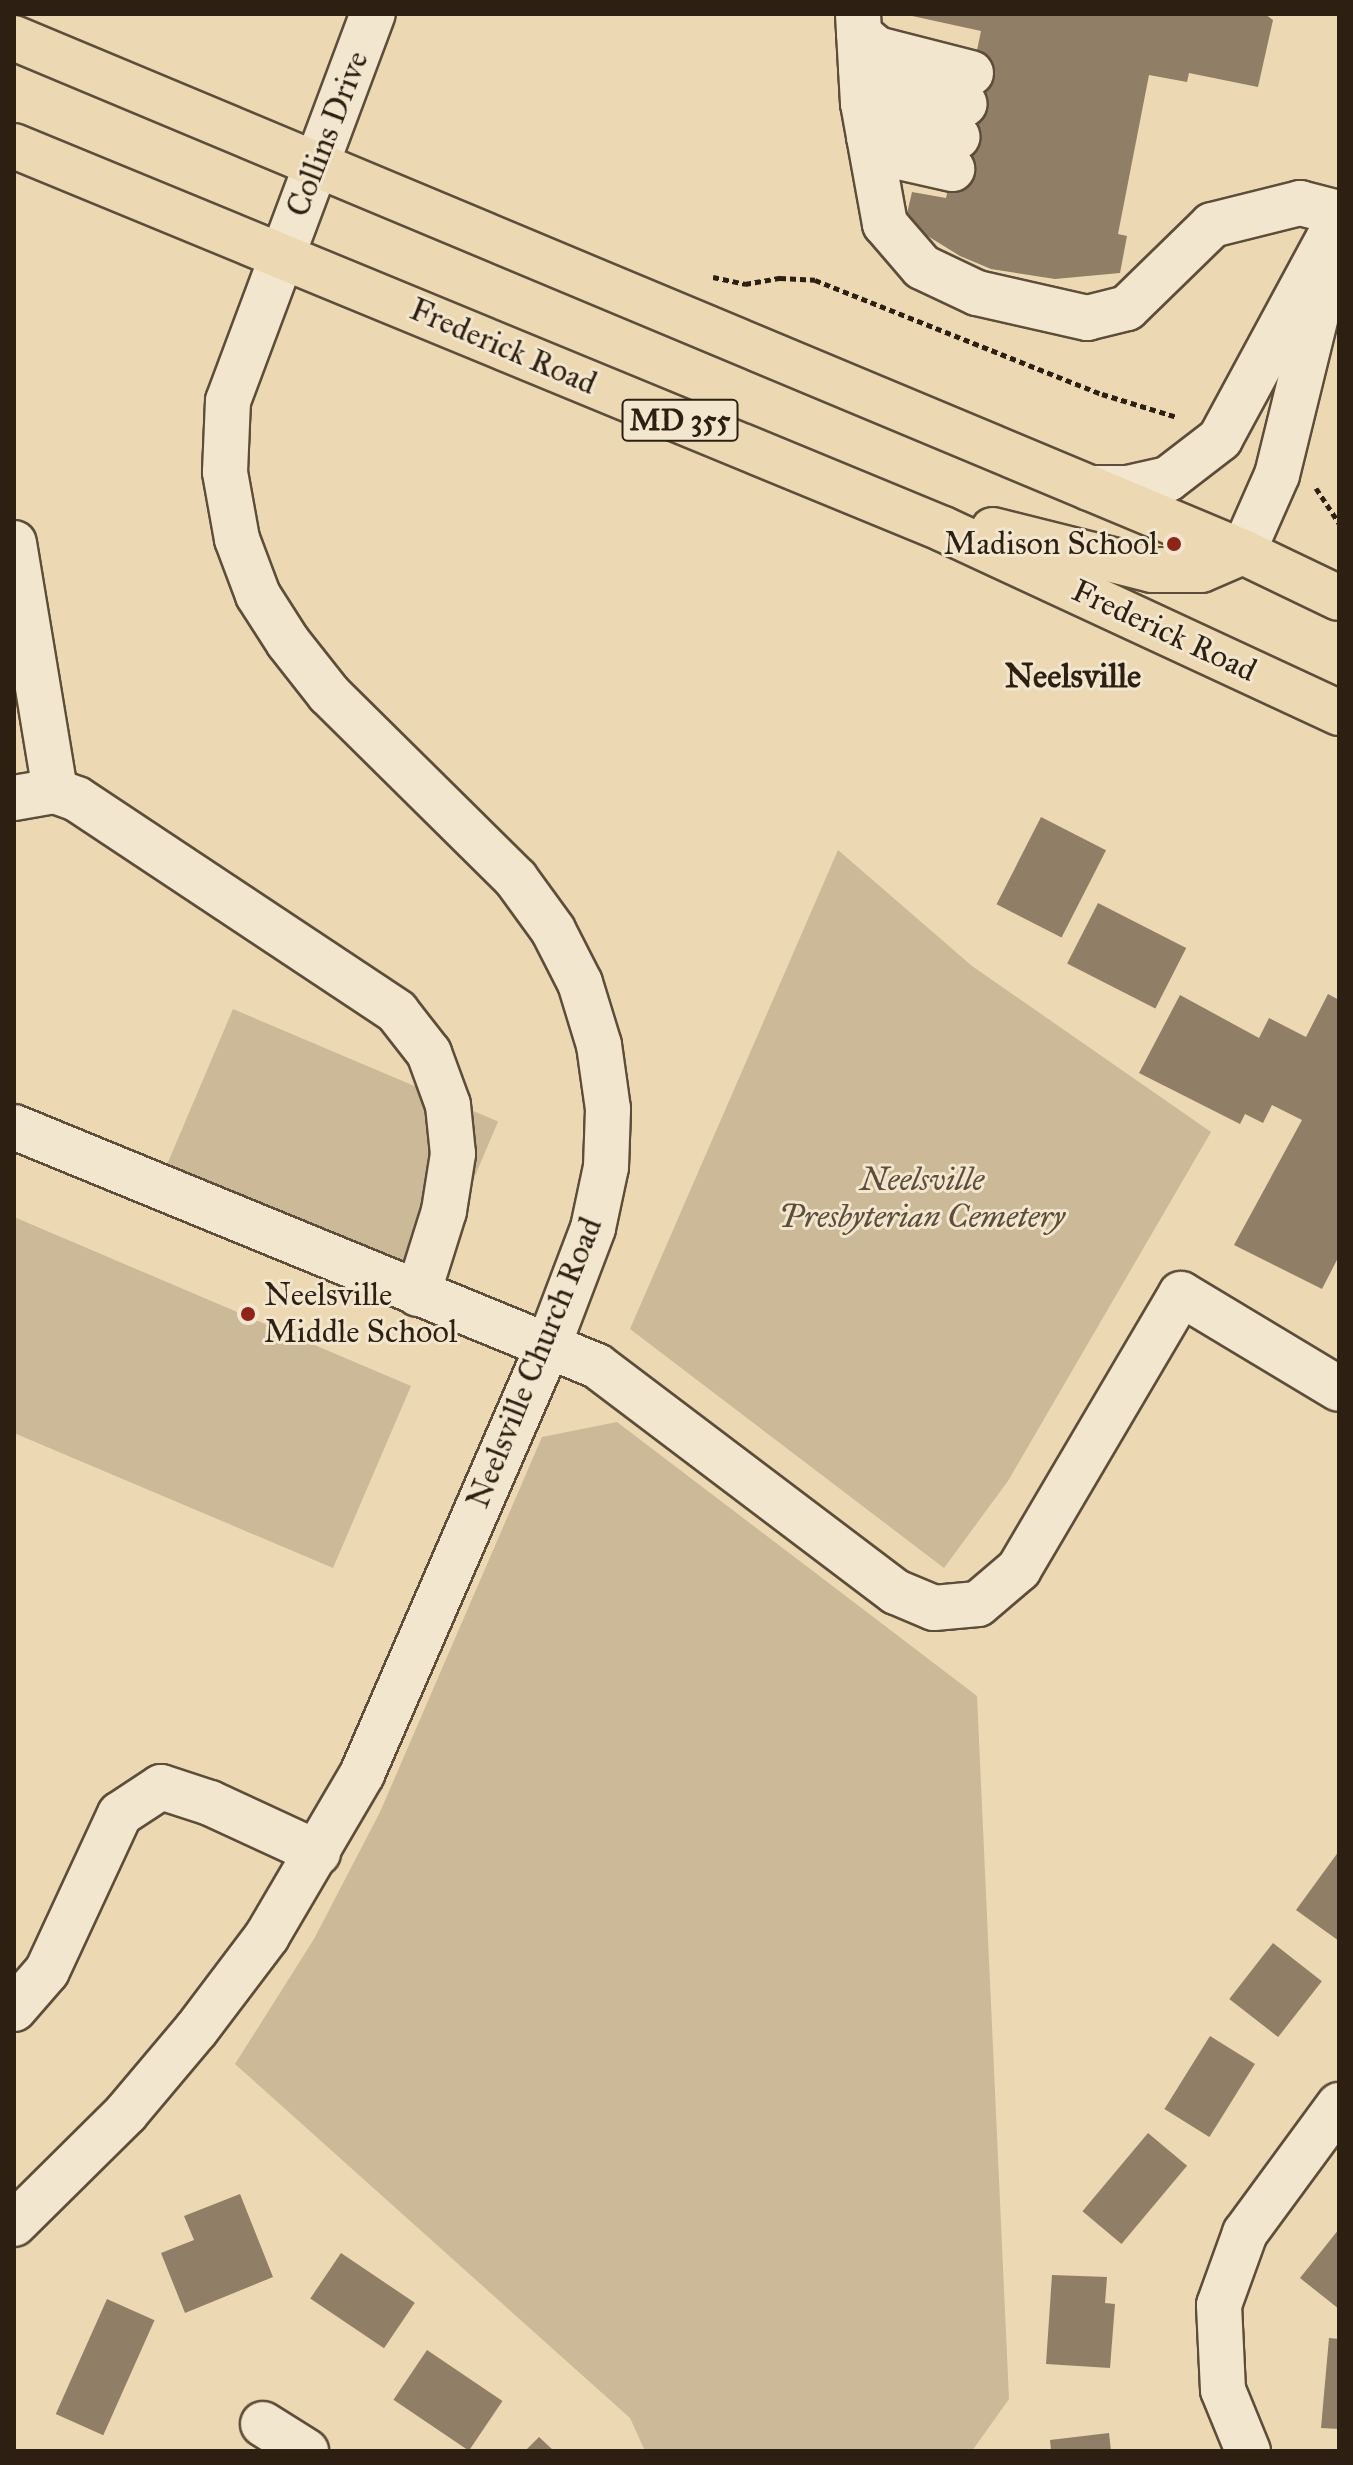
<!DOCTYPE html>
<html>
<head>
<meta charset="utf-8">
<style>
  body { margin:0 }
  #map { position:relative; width:1353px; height:2465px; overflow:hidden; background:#ecd8b3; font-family:"IM FELL Great Primer",serif }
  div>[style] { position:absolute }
  .green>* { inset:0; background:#ccb998; transform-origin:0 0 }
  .building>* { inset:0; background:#907f66; transform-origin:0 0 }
  .path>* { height:5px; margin-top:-2.5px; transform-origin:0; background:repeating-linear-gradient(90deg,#2d1f12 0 6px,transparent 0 10px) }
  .roads { filter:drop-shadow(2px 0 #5d4d3a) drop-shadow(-2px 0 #5d4d3a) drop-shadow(0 2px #5d4d3a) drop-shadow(0 -2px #5d4d3a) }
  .minor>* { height:44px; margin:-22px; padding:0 22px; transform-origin:22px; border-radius:22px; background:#f3e6ce }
  .major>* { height:44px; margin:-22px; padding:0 22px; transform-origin:22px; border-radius:22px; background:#ecd8b3 }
  .dots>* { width:22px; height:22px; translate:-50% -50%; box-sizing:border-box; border:4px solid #f3e6ce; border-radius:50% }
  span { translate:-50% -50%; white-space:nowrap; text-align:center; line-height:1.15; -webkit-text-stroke:6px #f3e6ce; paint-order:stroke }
  .shield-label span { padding:2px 6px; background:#f3e6ce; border:2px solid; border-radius:6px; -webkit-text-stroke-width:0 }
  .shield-label { font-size:30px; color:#2d1f12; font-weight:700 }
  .street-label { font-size:32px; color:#2d1f12 }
  .poi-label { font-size:32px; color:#2d1f12 }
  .right { translate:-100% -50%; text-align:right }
  .left { translate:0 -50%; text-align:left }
  .park-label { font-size:32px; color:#5d4d3a; font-style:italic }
  .neighbourhood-label { font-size:34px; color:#2d1f12; font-weight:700 }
  .frame { position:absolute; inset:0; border:16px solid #2d1f12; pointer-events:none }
</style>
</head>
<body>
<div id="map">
  <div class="green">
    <div style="clip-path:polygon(838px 850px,972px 966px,1211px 1132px,1008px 1481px,944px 1568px,630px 1329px)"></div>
    <div style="left:233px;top:1009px;width:288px;height:177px;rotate:23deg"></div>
    <div style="clip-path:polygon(14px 1217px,411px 1386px,333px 1568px,14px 1433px)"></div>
    <div style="clip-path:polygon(617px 1422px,977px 1696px,1009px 2399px,972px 2451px,645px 2451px,630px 2418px,235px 2064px,314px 1939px,380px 1812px,542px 1437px)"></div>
  </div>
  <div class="building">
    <div style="clip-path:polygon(903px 14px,1265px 14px,1273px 20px,1258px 87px,1189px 73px,1187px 82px,1149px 75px,1118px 234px,1127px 236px,1120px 273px,1055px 279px,991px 269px,960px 256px,905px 222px,912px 192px,946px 198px,981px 31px)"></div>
    <div style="left:1041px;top:817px;width:73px;height:98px;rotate:27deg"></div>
    <div style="left:1098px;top:903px;width:99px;height:68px;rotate:27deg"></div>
    <div style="clip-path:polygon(1328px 994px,1339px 1000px,1339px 1256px,1322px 1289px,1234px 1245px,1302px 1120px,1272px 1105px,1263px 1123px,1245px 1114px,1240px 1124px,1139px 1073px,1180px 995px,1259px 1038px,1269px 1018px,1306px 1037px)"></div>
    <div style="clip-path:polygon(1339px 1851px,1339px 1941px,1296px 1910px)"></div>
    <div style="left:1273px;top:1943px;width:62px;height:71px;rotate:38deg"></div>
    <div style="left:1210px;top:2036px;width:53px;height:86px;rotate:32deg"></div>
    <div style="left:1148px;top:2133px;width:51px;height:102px;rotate:40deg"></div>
    <div style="clip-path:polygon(240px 2194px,273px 2277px,185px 2313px,161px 2253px,194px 2240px,184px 2216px)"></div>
    <div style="clip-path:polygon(1339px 2229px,1339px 2309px,1300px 2278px)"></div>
    <div style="left:341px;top:2253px;width:89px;height:55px;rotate:34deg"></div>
    <div style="clip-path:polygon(1052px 2275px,1107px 2277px,1105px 2303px,1115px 2304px,1110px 2368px,1046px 2364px)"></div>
    <div style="left:107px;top:2299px;width:52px;height:126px;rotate:24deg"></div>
    <div style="clip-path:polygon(1329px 2338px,1339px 2339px,1339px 2429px,1321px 2428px)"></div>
    <div style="left:427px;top:2350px;width:91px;height:60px;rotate:34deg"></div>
    <div style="clip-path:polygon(1109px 2433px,1111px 2451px,1051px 2451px,1050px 2440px)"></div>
    <div style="clip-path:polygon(539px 2437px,554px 2451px,525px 2451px)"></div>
  </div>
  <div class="path">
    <div style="left:713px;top:277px;width:33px;rotate:12deg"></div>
    <div style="left:745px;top:284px;width:36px;rotate:-10deg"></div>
    <div style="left:780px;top:278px;width:35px;rotate:3deg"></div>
    <div style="left:815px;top:280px;width:309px;rotate:21.7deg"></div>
    <div style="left:1102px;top:394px;width:78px;rotate:17deg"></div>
    <div style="left:1316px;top:488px;width:42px;rotate:56.7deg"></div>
  </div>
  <div class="roads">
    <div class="minor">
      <div style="left:858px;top:14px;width:89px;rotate:86.8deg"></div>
      <div style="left:863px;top:103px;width:123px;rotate:79.7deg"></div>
      <div style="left:885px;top:224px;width:57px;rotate:49.3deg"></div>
      <div style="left:922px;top:267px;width:61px;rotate:25.3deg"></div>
      <div style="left:977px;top:293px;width:113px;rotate:12.8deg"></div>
      <div style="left:1087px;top:318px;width:41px;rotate:-14deg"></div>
      <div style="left:1127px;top:308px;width:119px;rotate:-44.3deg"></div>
      <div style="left:1212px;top:225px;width:91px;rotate:-14deg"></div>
      <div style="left:1300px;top:203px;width:40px;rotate:14.4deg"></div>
      <div style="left:859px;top:34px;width:23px;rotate:40deg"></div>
      <div style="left:877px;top:49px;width:97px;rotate:14.3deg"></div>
      <div style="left:861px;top:69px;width:21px;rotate:43deg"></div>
      <div style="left:876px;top:83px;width:91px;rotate:13.3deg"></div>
      <div style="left:863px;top:103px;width:21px;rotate:41deg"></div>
      <div style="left:879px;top:117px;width:81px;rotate:14.2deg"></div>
      <div style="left:869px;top:137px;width:24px;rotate:45deg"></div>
      <div style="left:886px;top:154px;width:68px;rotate:12.8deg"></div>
      <div style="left:1089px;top:488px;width:39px"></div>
      <div style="left:1128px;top:488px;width:41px;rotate:-12.7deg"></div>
      <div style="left:1168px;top:479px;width:66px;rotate:-37.6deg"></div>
      <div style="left:1220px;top:439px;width:250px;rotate:-61.6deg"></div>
      <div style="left:14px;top:543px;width:251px;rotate:80.6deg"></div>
      <div style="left:1243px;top:552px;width:84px;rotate:-66.2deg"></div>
      <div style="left:1277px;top:475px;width:201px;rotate:-76.2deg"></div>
      <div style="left:14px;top:798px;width:42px;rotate:-9.7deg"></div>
      <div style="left:55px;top:791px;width:23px;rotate:20deg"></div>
      <div style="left:77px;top:799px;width:384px;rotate:33.6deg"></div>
      <div style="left:397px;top:1012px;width:52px;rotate:52deg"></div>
      <div style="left:429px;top:1053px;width:55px;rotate:69.9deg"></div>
      <div style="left:448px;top:1105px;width:49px;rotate:84.2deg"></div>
      <div style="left:453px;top:1154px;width:58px;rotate:99deg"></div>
      <div style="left:444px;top:1211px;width:87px;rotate:107.4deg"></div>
      <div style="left:14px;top:1127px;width:630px;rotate:22.29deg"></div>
      <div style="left:597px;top:1366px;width:375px;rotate:37.1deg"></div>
      <div style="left:896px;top:1592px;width:41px;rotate:22.8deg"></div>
      <div style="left:934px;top:1608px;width:44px;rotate:-5.2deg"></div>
      <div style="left:978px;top:1604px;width:54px;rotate:-40.5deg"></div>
      <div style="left:1019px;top:1569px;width:319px;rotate:-59.5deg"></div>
      <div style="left:1181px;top:1294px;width:184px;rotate:31deg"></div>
      <div style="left:14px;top:2009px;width:50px;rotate:-49deg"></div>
      <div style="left:47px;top:1971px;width:173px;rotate:-65.1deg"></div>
      <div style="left:120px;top:1814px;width:49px;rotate:-33.4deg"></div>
      <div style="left:161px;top:1787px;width:52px;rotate:18.1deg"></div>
      <div style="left:210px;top:1803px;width:119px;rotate:24.8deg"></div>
      <div style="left:14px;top:2224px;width:158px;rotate:-44.7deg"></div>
      <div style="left:126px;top:2113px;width:109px;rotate:-49.9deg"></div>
      <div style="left:196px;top:2030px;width:118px;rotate:-52.9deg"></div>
      <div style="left:267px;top:1936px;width:188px;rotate:-59.6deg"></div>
      <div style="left:362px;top:1774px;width:469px;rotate:-66.5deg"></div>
      <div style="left:549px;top:1344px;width:124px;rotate:-69.2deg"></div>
      <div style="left:593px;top:1228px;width:62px;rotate:-78deg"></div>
      <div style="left:606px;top:1167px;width:58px;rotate:-88deg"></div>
      <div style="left:608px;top:1109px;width:65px;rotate:-98deg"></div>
      <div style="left:599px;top:1045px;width:65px;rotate:-107deg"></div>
      <div style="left:580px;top:983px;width:59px;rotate:-117deg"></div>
      <div style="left:553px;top:930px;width:63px;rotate:-126deg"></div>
      <div style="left:516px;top:879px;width:263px;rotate:-135.3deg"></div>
      <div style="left:329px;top:694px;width:66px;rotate:-128.3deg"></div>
      <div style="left:288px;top:642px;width:56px;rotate:-122.6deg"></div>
      <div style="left:258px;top:595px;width:60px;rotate:-110.6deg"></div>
      <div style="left:237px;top:539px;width:68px;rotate:-100.2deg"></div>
      <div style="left:225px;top:472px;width:71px;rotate:-87.6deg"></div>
      <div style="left:228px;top:401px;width:413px;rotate:-69.5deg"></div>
      <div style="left:263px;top:2424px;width:51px;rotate:32.1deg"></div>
      <div style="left:1248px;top:2451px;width:66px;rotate:-112.3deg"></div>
      <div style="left:1223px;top:2390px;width:85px;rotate:-92.7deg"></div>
      <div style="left:1219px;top:2305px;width:77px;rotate:-70.1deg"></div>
      <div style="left:1245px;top:2233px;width:159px;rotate:-53.7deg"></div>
    </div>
    <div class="major">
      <div style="left:14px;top:38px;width:1332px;rotate:22.7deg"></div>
      <div style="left:1243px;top:552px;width:106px;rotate:25.6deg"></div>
      <div style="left:14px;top:146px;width:1005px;rotate:22.4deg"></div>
      <div style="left:943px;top:529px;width:437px;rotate:24.9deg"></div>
      <div style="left:993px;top:530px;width:164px;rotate:14.1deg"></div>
      <div style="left:1152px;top:570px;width:49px"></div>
      <div style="left:1201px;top:570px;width:46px;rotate:-23.2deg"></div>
    </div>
  </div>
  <div class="dots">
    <div style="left:1174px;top:544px;background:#8f2418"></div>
    <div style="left:248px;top:1314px;background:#8f2418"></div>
  </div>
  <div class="shield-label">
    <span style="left:680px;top:420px">MD 355</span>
  </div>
  <div class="street-label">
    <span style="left:328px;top:134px;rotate:-69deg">Collins Drive</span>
    <span style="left:503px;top:347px;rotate:23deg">Frederick Road</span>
    <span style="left:1164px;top:631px;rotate:25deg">Frederick Road</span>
    <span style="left:535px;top:1363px;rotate:-68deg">Neelsville Church Road</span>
  </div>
  <div class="poi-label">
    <span class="right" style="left:1158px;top:544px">Madison School</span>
    <span class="left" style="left:264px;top:1314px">Neelsville<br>Middle School</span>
  </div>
  <div class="park-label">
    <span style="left:922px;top:1199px">Neelsville<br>Presbyterian Cemetery</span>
  </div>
  <div class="neighbourhood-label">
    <span style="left:1073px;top:676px">Neelsville</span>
  </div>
  <div class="frame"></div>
</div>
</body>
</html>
